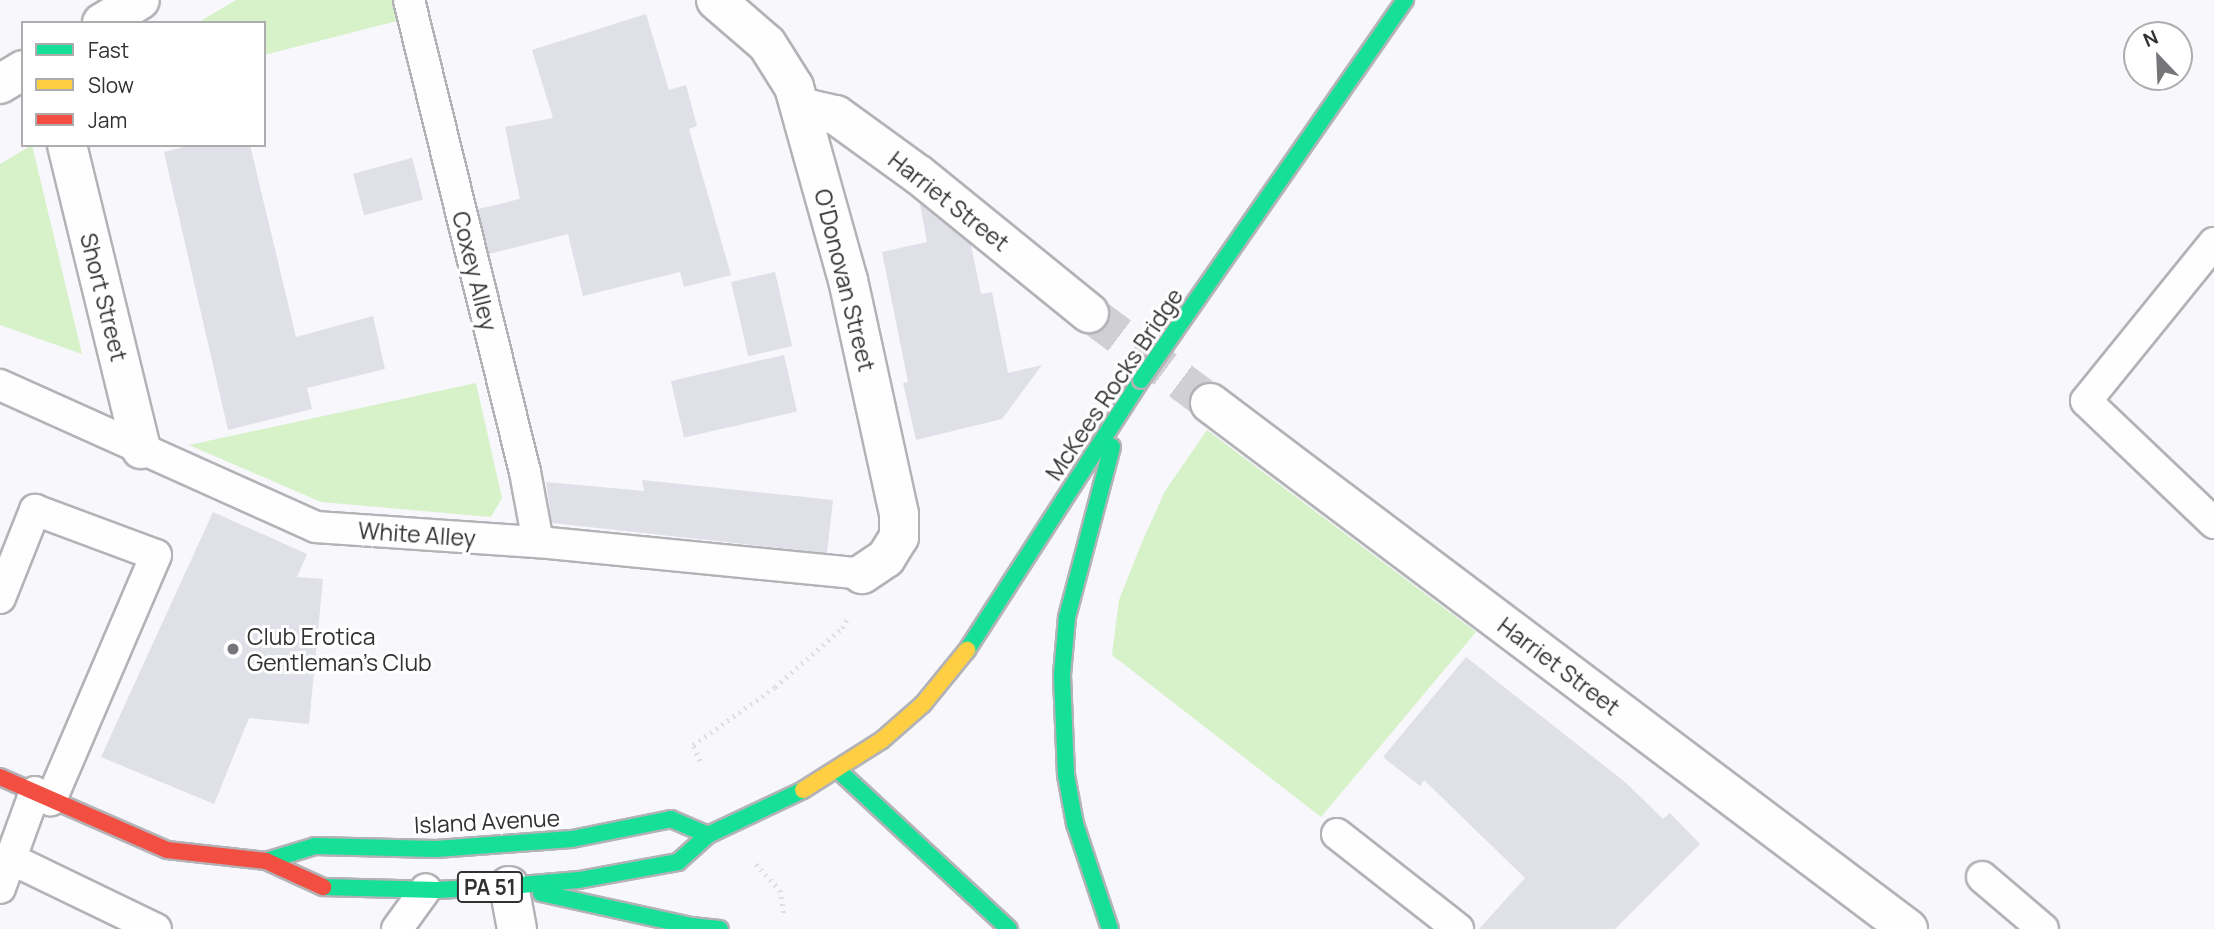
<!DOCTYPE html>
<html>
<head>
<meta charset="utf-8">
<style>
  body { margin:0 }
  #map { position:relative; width:2214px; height:929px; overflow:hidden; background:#f7f7fc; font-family:Manrope,sans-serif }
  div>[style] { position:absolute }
  .green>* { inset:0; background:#d7f2c9 }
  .building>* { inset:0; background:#dfe0e8; transform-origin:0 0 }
  .street-tunnel>* { height:38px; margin-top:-19px; transform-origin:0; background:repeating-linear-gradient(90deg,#cfcfd4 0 38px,transparent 0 57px) }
  .path>* { height:4.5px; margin-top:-2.25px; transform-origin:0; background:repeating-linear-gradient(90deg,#dfdfe1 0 2px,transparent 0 7px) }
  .roads { filter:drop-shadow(2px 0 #b3b3b7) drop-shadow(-2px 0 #b3b3b7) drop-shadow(0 2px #b3b3b7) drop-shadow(0 -2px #b3b3b7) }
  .lane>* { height:30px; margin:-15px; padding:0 15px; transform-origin:15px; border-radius:15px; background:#fefeff }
  .street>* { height:38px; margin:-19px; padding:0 19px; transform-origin:19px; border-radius:19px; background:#fefeff }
  .fast>* { height:16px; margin:-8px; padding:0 8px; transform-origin:8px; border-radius:8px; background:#16e098 }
  .slow>* { height:16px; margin:-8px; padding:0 8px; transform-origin:8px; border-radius:8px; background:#ffcf43 }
  .jam>* { height:16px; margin:-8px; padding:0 8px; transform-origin:8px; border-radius:8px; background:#f24e42 }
  .bridges { filter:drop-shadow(2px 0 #b3b3b7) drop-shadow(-2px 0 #b3b3b7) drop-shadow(0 2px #b3b3b7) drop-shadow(0 -2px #b3b3b7) }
  .fast-bridge>* { height:16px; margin:-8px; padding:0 8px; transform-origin:8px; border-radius:8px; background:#16e098 }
  .dots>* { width:19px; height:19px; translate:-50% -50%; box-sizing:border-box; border:4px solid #fff; border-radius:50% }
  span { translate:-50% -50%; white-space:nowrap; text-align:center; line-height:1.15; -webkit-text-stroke:6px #fff; paint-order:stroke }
  .shield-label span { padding:2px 5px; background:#fff; border:2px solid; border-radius:5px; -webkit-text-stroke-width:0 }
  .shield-label { font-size:21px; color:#313134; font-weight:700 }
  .street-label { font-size:23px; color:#313134 }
  .poi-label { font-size:23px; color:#313134 }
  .left { translate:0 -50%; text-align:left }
  .legend { position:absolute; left:21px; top:21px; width:245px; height:126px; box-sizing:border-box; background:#fff; border:2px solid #adadae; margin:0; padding:9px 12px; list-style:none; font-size:21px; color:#313134 }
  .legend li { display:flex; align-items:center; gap:14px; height:35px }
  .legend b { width:35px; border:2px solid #adadae }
  .north { position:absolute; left:2123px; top:21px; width:70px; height:70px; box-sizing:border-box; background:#fff; border:2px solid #adadae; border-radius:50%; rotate:337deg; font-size:19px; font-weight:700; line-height:28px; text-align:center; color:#313134 }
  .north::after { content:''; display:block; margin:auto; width:24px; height:32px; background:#76767a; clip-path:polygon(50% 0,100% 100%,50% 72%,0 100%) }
</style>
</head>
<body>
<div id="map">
  <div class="green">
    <div style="clip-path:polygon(236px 0,391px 0,397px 21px,264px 55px,264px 23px,197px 23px)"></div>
    <div style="clip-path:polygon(32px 145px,82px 354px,0 325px,0 164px)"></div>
    <div style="clip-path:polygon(476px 383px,502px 498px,491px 517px,321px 502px,189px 445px)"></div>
    <div style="clip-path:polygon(1207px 430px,1476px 632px,1321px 817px,1112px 655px,1119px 600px,1142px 542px,1165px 491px)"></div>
  </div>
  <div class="building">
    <div style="clip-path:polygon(646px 14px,669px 90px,686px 85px,697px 126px,689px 129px,731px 275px,684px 287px,680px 272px,583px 296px,568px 234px,489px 254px,478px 209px,520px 199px,505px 127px,553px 118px,532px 50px)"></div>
    <div style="clip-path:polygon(191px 145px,250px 145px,296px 337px,373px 316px,385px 369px,307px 388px,312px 409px,228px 430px,164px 152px)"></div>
    <div style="left:412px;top:158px;width:43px;height:61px;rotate:75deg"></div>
    <div style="clip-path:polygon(920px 204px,971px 245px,981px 294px,992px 292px,1008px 373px,1042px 365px,1002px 419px,916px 440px,903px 383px,908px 382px,882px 252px,927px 242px)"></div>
    <div style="left:775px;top:272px;width:76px;height:45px;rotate:77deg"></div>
    <div style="left:784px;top:355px;width:58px;height:116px;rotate:77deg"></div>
    <div style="clip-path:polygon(642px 480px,833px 500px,827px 553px,552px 523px,546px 482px,644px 491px)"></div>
    <div style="clip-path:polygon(213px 512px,307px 554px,297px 577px,323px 579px,309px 724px,249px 718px,214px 804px,101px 757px)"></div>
    <div style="clip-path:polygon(1466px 657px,1625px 782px,1663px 819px,1670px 813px,1700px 844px,1615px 929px,1479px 929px,1525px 878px,1424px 780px,1420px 786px,1383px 757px)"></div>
  </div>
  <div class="street-tunnel">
    <div style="left:1089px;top:313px;width:151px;rotate:36.6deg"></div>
  </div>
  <div class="path">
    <div style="left:700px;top:761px;width:17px;rotate:-114deg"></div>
    <div style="left:693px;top:745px;width:100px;rotate:-35.3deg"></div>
    <div style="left:775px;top:687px;width:89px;rotate:-41.4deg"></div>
    <div style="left:842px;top:628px;width:12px;rotate:-59deg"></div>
    <div style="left:756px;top:864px;width:35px;rotate:47deg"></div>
    <div style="left:780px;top:890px;width:23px;rotate:80deg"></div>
  </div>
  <div class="roads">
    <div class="lane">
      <div style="left:409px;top:0;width:486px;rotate:76.2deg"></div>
      <div style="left:525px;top:472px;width:71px;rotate:79.5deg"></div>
      <div style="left:2214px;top:243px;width:203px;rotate:129deg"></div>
      <div style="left:2086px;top:401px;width:177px;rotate:43.6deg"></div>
      <div style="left:0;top:385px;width:346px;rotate:24.2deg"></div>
      <div style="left:316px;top:527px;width:223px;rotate:3.9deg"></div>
      <div style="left:538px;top:542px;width:326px;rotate:5.6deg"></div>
      <div style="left:0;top:598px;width:95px;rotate:-68.3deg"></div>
      <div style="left:35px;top:510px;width:129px;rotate:20.4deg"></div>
      <div style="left:156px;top:555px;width:267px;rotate:113.2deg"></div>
      <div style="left:1337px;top:834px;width:154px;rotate:38.1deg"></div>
      <div style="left:11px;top:859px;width:161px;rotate:25.8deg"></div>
      <div style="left:1982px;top:877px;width:80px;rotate:40.4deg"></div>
      <div style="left:0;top:888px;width:102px;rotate:-70deg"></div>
      <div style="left:397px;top:929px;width:49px;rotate:-54.1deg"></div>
    </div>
    <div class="street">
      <div style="left:716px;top:0;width:67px;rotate:40.8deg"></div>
      <div style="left:767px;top:44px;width:51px;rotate:57.9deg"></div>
      <div style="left:794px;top:87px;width:200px;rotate:74.4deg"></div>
      <div style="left:848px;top:280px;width:239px;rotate:77.7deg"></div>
      <div style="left:899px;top:514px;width:23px;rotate:90deg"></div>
      <div style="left:899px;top:537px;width:25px;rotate:122deg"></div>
      <div style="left:886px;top:558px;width:29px;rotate:146deg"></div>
      <div style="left:102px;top:23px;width:44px;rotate:-31.2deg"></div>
      <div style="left:0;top:84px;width:27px;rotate:-31deg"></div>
      <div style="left:800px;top:107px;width:37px;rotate:13deg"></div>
      <div style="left:836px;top:115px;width:102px;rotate:35.9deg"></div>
      <div style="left:919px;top:175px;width:219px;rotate:39.1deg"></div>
      <div style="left:67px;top:145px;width:313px;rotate:76.3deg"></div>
      <div style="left:1210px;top:403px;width:874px;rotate:37deg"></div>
      <div style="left:509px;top:886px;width:44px;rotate:79.5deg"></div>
    </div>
    <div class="fast">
      <div style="left:967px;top:650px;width:321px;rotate:-57.2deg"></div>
      <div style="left:838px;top:770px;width:233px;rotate:42.9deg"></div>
      <div style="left:266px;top:861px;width:51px;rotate:-17deg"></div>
      <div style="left:315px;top:846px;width:121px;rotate:1.4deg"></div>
      <div style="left:436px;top:849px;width:136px;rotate:-4.2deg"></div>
      <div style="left:572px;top:839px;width:101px;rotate:-11.4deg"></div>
      <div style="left:671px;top:819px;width:40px;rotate:23.4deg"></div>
      <div style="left:323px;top:887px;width:114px;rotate:1.5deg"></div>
      <div style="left:437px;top:890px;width:72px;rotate:-3.2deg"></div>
      <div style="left:509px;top:886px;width:70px;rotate:-4.9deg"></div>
      <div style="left:579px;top:880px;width:101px;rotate:-10.3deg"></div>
      <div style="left:678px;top:862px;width:40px;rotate:-42deg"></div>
      <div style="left:708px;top:835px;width:105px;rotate:-25.3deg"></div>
      <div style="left:541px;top:893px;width:154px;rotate:12.4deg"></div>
      <div style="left:691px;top:926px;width:29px;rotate:6deg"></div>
      <div style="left:1110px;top:929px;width:111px;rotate:-108.4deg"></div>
      <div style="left:1075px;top:824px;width:50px;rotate:-100.4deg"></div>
      <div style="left:1066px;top:775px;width:100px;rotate:-92.3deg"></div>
      <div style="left:1062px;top:675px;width:58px;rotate:-85.1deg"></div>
      <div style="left:1067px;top:617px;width:176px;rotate:-75.2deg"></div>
    </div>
    <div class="slow">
      <div style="left:803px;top:790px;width:93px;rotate:-32.3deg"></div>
      <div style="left:882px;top:740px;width:55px;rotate:-41.3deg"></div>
      <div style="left:923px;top:704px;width:70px;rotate:-50.8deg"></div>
    </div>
    <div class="jam">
      <div style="left:0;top:777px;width:182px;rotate:23.6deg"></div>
      <div style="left:167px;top:850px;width:100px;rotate:6.3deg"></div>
      <div style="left:266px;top:861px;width:63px;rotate:24.5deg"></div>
    </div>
  </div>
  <div class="bridges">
    <div class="fast-bridge">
      <div style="left:1141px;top:380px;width:463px;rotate:-55.2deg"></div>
    </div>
  </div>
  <div class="dots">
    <div style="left:233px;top:649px;background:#76767a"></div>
  </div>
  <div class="shield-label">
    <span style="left:490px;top:887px">PA 51</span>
  </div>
  <div class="street-label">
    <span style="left:949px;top:201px;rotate:38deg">Harriet Street</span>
    <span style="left:475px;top:271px;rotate:76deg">Coxey Alley</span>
    <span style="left:845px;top:280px;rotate:76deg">O'Donovan Street</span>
    <span style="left:104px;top:297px;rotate:76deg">Short Street</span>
    <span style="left:1114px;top:384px;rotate:-56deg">McKees Rocks Bridge</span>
    <span style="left:417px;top:534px;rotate:4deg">White Alley</span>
    <span style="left:1559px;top:666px;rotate:37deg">Harriet Street</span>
    <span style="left:487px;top:821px;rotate:-3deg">Island Avenue</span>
  </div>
  <div class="poi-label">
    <span class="left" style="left:247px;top:649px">Club Erotica<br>Gentleman's Club</span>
  </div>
  <ul class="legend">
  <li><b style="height:9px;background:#16e098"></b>Fast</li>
  <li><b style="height:9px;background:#ffcf43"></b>Slow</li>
  <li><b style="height:9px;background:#f24e42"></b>Jam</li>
  </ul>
  <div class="north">N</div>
</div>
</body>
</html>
